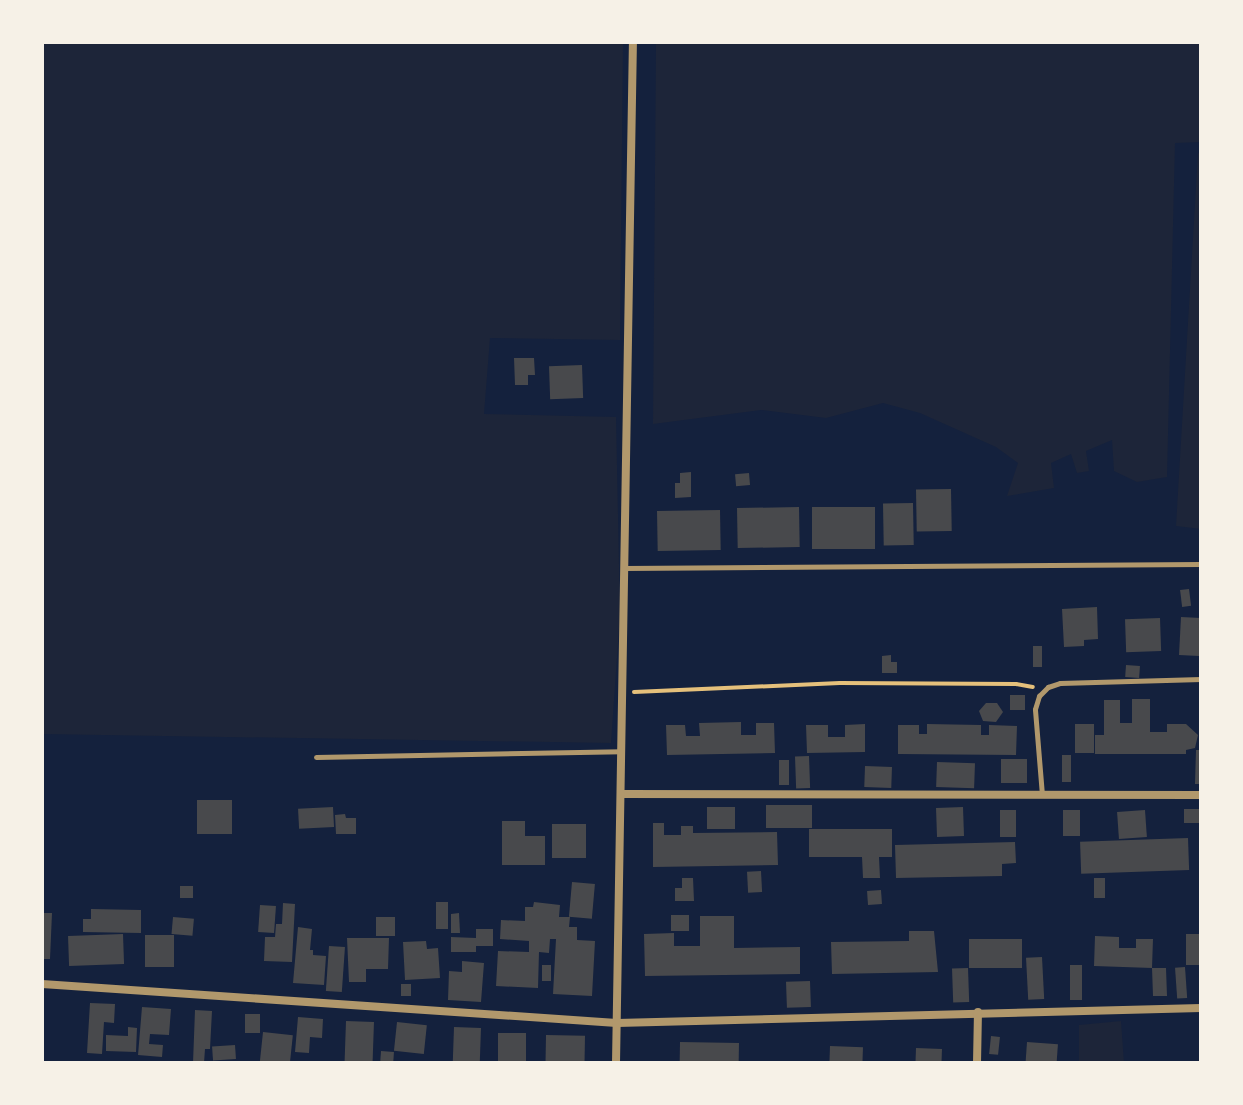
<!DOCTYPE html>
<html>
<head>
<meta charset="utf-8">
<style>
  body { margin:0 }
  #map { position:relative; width:1243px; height:1105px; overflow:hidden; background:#14213d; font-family:"Source Serif 4",serif }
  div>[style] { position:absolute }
  .green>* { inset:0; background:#1d2539 }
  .building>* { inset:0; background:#48494c; transform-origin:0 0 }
  .path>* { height:4px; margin:-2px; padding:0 2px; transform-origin:2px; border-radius:2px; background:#e5c07b }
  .service>* { height:5px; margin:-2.5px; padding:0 2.5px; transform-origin:2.5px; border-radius:2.5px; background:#b1986c }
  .minor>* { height:8px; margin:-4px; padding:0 4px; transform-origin:4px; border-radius:4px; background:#b1986c }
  span { translate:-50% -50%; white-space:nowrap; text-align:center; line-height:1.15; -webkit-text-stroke:8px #f6f1e7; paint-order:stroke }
  .frame { position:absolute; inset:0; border:44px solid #f6f1e7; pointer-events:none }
</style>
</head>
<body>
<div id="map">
  <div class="green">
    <div style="clip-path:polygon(42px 42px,623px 42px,620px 340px,490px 338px,484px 414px,616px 417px,620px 614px,611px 743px,42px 734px)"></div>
    <div style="clip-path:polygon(656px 42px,1201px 42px,1201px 142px,1175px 143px,1167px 477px,1137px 482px,1114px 471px,1112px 440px,1086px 451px,1089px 471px,1077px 473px,1071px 454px,1051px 463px,1054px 488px,1007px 496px,1018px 463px,996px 447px,920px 413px,883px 403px,826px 418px,761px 410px,653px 424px)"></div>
    <div style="clip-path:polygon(1198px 153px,1201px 154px,1201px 529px,1176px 526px)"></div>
    <div style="clip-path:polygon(1121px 1021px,1124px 1063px,1079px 1063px,1079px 1025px)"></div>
  </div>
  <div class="building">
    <div style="clip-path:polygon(514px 358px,534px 358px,535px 375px,528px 375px,528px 385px,515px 385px)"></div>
    <div style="left:582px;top:365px;width:33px;height:33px;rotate:88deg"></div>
    <div style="clip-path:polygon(691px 472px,691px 497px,675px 498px,675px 483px,680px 483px,680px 473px)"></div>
    <div style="left:749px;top:473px;width:12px;height:14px;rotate:85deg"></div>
    <div style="left:951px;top:489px;width:42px;height:35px;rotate:89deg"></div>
    <div style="left:913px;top:503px;width:42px;height:30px;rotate:89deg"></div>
    <div style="left:799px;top:507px;width:40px;height:62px;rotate:89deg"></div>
    <div style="left:875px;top:507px;width:42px;height:63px;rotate:90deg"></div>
    <div style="left:720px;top:510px;width:40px;height:63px;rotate:89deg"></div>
    <div style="left:1189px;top:589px;width:17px;height:9px;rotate:83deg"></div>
    <div style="clip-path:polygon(1097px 607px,1098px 639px,1084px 640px,1084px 646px,1064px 647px,1062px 609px)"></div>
    <div style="left:1181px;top:617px;width:20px;height:38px;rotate:3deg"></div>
    <div style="left:1160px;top:618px;width:33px;height:35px;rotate:88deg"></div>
    <div style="left:1033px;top:646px;width:9px;height:21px"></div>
    <div style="clip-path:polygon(891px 655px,891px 662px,897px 662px,897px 673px,882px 673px,882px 656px)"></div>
    <div style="left:1126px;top:665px;width:14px;height:12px;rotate:4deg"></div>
    <div style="left:1010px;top:695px;width:15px;height:15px"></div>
    <div style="clip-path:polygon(1132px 699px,1150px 699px,1150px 732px,1167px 732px,1167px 724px,1186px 724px,1198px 735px,1195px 748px,1186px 750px,1186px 754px,1095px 754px,1095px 735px,1104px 735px,1104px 700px,1120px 700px,1120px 723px,1132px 723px)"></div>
    <div style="clip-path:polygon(986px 703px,997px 703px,1003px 712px,996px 722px,983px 721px,979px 711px)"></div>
    <div style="clip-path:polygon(741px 722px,741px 735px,756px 735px,756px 723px,774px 723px,775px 753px,667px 755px,666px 725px,685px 725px,686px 736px,700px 736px,699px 723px)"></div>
    <div style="clip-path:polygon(865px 724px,865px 752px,807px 753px,806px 725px,828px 725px,828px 737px,845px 737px,845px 725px)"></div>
    <div style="clip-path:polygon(927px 724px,981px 725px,981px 735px,989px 735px,989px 725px,1017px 726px,1016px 755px,898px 754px,898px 725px,919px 725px,919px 734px,927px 734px)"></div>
    <div style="left:1075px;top:724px;width:19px;height:29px"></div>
    <div style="clip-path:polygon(1196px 750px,1201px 750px,1201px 784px,1195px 784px)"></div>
    <div style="left:1062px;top:755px;width:9px;height:27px"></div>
    <div style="left:809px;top:756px;width:32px;height:14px;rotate:88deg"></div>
    <div style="left:1027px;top:759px;width:24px;height:26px;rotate:90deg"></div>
    <div style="left:779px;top:760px;width:10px;height:25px"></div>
    <div style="left:937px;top:762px;width:38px;height:25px;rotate:2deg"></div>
    <div style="left:865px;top:766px;width:27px;height:21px;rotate:2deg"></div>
    <div style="left:197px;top:800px;width:35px;height:34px"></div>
    <div style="left:766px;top:805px;width:46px;height:23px"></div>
    <div style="left:333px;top:807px;width:20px;height:35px;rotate:87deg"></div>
    <div style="left:707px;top:807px;width:28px;height:22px"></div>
    <div style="left:963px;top:807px;width:29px;height:27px;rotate:88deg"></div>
    <div style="left:1184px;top:809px;width:15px;height:14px"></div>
    <div style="left:1000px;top:810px;width:16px;height:27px"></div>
    <div style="left:1063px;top:810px;width:17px;height:26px"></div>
    <div style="left:1145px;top:810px;width:27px;height:28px;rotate:86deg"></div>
    <div style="clip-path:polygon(345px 814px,346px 818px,356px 818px,356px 834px,336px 834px,335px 815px)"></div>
    <div style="clip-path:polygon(502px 821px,525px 821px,525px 836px,545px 836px,545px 865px,502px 865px)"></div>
    <div style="clip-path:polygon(653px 823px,664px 823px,664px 835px,681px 835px,681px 826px,693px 826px,693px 833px,777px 832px,778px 865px,653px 867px)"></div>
    <div style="left:552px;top:824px;width:34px;height:34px"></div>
    <div style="clip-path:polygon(809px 829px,892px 829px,892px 857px,879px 857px,880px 878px,863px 878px,862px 857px,809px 857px)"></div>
    <div style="left:1188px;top:838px;width:32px;height:108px;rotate:88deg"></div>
    <div style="clip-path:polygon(1015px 842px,1016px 863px,1002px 864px,1002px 876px,896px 878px,895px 845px)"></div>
    <div style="left:761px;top:871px;width:21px;height:14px;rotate:87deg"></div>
    <div style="clip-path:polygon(682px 878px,693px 878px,694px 901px,675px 901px,675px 888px,682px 888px)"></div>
    <div style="left:1094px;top:878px;width:11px;height:20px"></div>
    <div style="left:572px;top:882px;width:23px;height:35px;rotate:5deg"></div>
    <div style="left:180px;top:886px;width:13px;height:12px"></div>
    <div style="left:881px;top:890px;width:14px;height:14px;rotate:86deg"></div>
    <div style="left:436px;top:902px;width:12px;height:27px"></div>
    <div style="clip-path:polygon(534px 902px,560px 905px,559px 917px,570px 917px,569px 927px,577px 927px,577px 940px,595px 941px,592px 996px,553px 994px,556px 939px,550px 939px,549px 953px,539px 952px,538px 988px,496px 986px,498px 951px,529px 952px,529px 941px,500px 939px,501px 920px,525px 921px,525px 907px,533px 907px)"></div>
    <div style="clip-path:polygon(283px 903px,295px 904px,292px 962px,264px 961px,265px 937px,275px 937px,276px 924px,282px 924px)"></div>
    <div style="left:260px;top:905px;width:16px;height:27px;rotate:4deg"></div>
    <div style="clip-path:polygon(91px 909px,141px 910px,141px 933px,83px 932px,83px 919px,91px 919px)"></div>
    <div style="clip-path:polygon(42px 913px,52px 913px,50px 959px,42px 959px)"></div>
    <div style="clip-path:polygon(459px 913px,460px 933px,451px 933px,451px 914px)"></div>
    <div style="left:671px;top:915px;width:18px;height:16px"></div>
    <div style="clip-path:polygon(700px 916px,734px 916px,734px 948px,800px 947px,800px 974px,645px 976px,644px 934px,674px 933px,674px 946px,700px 946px)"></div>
    <div style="left:173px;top:917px;width:21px;height:17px;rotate:5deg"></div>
    <div style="left:376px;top:917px;width:19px;height:19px"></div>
    <div style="clip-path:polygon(298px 927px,312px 929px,310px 950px,313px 950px,313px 955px,326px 956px,324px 985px,293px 983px)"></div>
    <div style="clip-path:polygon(476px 929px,493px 929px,493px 946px,476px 946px,476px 952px,451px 952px,451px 937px,476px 938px)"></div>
    <div style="clip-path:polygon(909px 931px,934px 931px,938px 972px,832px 974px,831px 942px,909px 941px)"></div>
    <div style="left:123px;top:934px;width:30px;height:55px;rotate:88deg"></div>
    <div style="left:1201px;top:934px;width:31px;height:15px;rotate:90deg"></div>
    <div style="left:145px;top:935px;width:29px;height:32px"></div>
    <div style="clip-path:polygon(1095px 936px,1119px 937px,1119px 948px,1136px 948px,1136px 939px,1153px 939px,1152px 968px,1166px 968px,1167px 996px,1153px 996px,1152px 968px,1094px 966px)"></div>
    <div style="clip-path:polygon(347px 938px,389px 938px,388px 969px,366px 969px,366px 982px,349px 982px)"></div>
    <div style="left:969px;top:939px;width:53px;height:29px"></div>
    <div style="clip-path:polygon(426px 941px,427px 949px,438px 948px,440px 978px,405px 980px,403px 942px)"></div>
    <div style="left:329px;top:946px;width:16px;height:45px;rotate:4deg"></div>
    <div style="left:1042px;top:957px;width:42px;height:16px;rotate:87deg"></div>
    <div style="clip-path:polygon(462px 961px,484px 963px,481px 1002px,448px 1000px,449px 971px,462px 972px)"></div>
    <div style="left:542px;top:965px;width:9px;height:16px"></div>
    <div style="left:1070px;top:965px;width:12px;height:35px"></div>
    <div style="left:1185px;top:967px;width:31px;height:10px;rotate:86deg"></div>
    <div style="left:968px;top:968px;width:34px;height:16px;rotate:88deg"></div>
    <div style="left:810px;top:981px;width:26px;height:24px;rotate:88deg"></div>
    <div style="left:401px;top:984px;width:10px;height:12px"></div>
    <div style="clip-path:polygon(90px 1003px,115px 1004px,114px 1023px,104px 1022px,102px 1054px,87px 1053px)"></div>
    <div style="clip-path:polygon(142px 1007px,171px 1009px,169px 1035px,150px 1034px,149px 1044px,163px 1045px,162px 1057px,138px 1055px)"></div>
    <div style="clip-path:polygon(195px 1010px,212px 1011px,210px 1049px,205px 1049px,204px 1063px,193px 1063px)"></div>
    <div style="left:245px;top:1014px;width:15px;height:19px"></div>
    <div style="clip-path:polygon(298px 1017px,323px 1019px,322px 1038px,310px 1037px,309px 1053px,295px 1052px)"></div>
    <div style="left:346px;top:1021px;width:28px;height:42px;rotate:2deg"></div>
    <div style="left:397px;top:1022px;width:30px;height:29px;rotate:6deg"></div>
    <div style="clip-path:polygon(128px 1027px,137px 1028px,136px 1052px,106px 1051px,106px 1035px,128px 1036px)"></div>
    <div style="left:454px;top:1027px;width:27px;height:36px;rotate:2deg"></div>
    <div style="left:263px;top:1032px;width:30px;height:31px;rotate:6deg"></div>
    <div style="left:498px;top:1033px;width:28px;height:30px"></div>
    <div style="left:546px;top:1035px;width:39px;height:28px;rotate:1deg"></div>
    <div style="left:991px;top:1036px;width:9px;height:18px;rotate:6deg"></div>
    <div style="left:680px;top:1042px;width:59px;height:21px;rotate:1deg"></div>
    <div style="left:1027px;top:1042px;width:31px;height:21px;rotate:4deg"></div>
    <div style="left:235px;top:1045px;width:14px;height:23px;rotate:86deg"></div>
    <div style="left:830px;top:1046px;width:33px;height:17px;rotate:2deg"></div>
    <div style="left:916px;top:1048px;width:26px;height:15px;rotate:2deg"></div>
    <div style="left:381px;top:1051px;width:13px;height:12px;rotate:4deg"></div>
  </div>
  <div class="path">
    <div style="left:634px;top:692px;width:206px;rotate:-2.5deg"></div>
    <div style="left:840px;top:683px;width:176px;rotate:0.3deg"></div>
    <div style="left:1016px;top:684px;width:17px;rotate:10deg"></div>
  </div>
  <div class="service">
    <div style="left:624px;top:568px;width:577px;rotate:-0.4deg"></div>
    <div style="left:316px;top:757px;width:306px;rotate:-1.1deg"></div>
    <div style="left:1042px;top:795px;width:86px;rotate:-94.7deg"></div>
    <div style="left:1035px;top:709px;width:14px;rotate:-73deg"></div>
    <div style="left:1039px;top:696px;width:13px;rotate:-45deg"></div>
    <div style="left:1048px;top:687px;width:13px;rotate:-18deg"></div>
    <div style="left:1060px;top:683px;width:141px;rotate:-1.6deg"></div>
  </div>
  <div class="minor">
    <div style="left:623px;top:794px;width:578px;rotate:0.1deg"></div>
    <div style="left:42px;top:984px;width:576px;rotate:3.88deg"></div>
    <div style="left:617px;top:1023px;width:584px;rotate:-1.47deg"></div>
    <div style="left:616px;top:1063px;width:1021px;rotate:-89.05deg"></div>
    <div style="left:977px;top:1063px;width:51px;rotate:-88.9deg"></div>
  </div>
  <div class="frame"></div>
</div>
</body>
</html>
